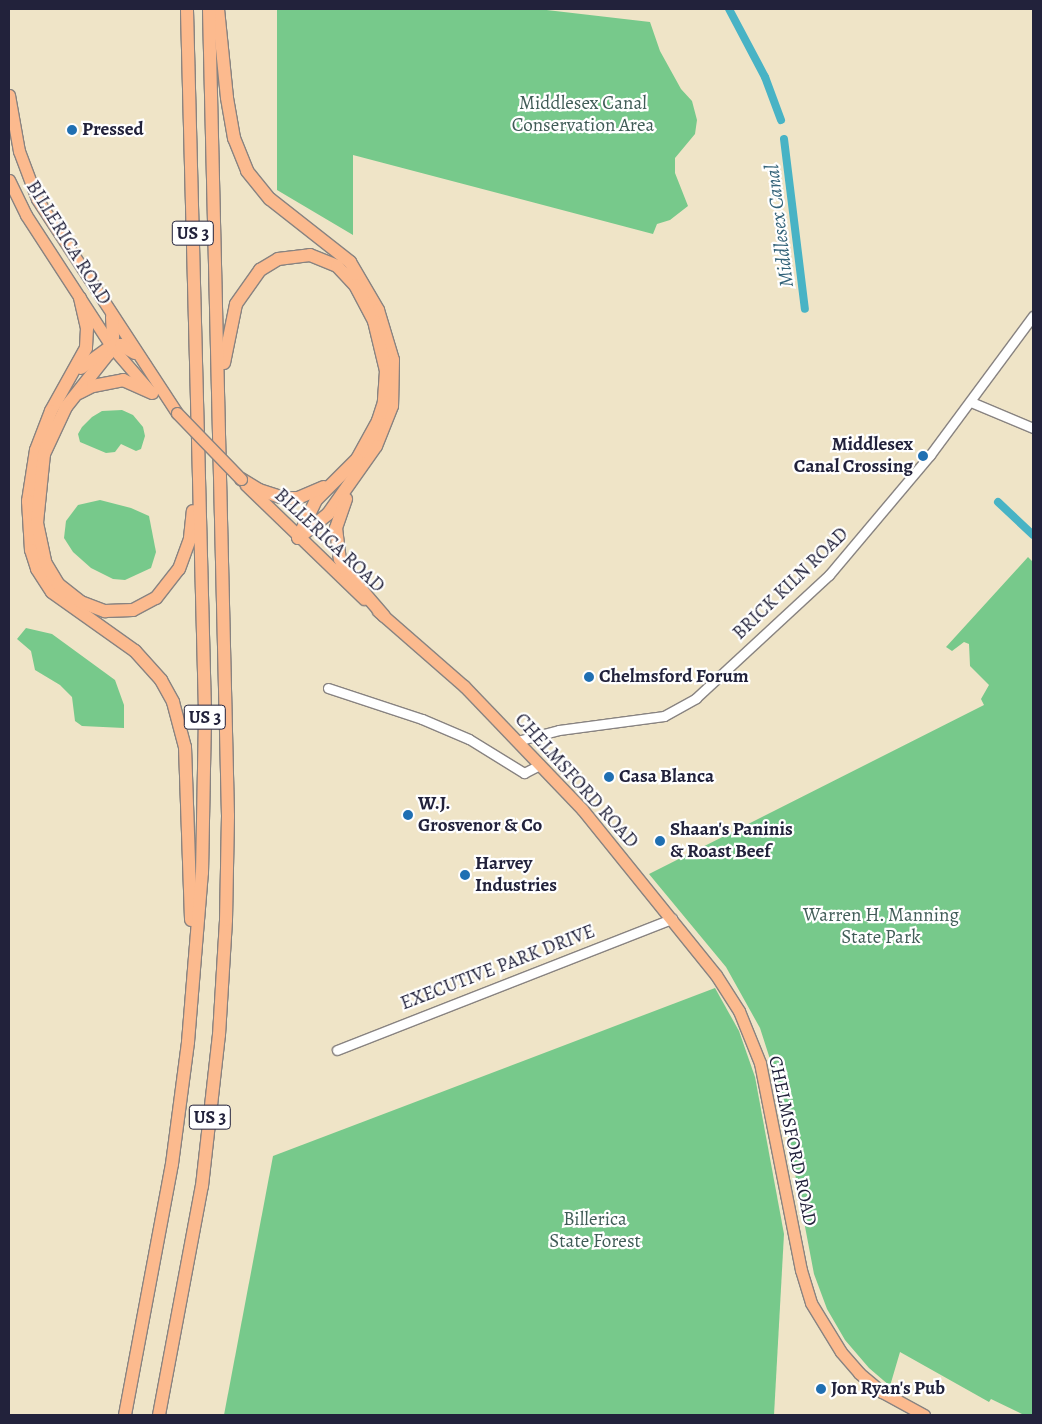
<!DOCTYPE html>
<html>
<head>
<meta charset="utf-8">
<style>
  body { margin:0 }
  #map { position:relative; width:1042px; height:1424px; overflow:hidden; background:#efe4c7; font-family:Alegreya,serif }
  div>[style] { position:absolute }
  .green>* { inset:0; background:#77c98b }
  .canal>* { height:8px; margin:-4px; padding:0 4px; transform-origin:4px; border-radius:4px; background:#48b3c5 }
  .roads { filter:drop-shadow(1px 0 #888381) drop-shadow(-1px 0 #888381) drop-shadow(0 1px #888381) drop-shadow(0 -1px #888381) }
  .minor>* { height:9px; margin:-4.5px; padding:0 4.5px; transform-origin:4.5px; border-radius:4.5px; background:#fff }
  .major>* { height:11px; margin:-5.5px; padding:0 5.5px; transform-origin:5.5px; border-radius:5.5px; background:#fcba8e }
  .highway>* { height:12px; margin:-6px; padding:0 6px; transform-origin:6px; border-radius:6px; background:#fcba8e }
  .bridges { filter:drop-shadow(1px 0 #888381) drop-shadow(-1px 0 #888381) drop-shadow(0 1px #888381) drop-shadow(0 -1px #888381) }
  .major-bridge>* { height:11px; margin:-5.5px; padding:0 5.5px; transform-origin:5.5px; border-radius:5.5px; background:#fcba8e }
  .dots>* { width:14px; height:14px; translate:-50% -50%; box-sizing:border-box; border:2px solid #fff; border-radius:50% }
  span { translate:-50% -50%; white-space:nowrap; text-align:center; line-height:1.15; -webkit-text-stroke:4.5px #fff; paint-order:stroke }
  .shield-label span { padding:1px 4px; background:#fff; border:1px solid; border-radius:4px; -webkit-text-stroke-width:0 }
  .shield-label { font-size:18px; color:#22223b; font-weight:700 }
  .park-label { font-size:19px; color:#405c57 }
  .poi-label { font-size:19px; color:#22223b; font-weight:700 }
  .left { translate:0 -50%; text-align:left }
  .right { translate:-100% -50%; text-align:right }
  .street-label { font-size:19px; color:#22223b }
  .water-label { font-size:20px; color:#336379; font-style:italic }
  .frame { position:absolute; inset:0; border:10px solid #22223b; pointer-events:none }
</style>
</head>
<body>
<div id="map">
  <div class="green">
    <div style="clip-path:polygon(277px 9px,538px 9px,650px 22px,660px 51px,681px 89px,692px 101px,697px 120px,695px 134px,675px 158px,675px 173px,688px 206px,670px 220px,657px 224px,653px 234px,353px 155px,353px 235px,277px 190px)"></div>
    <div style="clip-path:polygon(122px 410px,133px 415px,143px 427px,145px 436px,141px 449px,136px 451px,121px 444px,115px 452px,106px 453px,80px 442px,78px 434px,82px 427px,92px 417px,102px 411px)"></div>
    <div style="clip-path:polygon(100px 500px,131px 508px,149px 516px,156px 552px,151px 568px,125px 580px,113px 579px,91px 568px,73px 552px,64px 538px,66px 521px,78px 505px)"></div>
    <div style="clip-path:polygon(1028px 557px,1033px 562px,1033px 1415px,1024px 1415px,991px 1399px,989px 1402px,900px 1352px,890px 1386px,869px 1368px,845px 1340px,827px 1309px,814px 1274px,778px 1084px,760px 1028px,726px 967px,649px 874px,984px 705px,981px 699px,989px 685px,970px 666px,969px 644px,964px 642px,952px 651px,946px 647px)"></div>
    <div style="clip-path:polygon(26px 628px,52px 634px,115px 680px,124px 705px,124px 728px,82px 726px,75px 721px,72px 697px,60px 685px,35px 670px,31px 651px,17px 639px)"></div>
    <div style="clip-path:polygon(715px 988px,739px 1031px,755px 1077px,784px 1234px,774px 1415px,224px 1415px,273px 1156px)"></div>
  </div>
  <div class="canal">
    <div style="left:729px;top:9px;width:77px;rotate:62.1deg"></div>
    <div style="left:765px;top:77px;width:46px;rotate:69.6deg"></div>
    <div style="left:784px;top:139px;width:171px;rotate:83deg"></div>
    <div style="left:998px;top:502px;width:48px;rotate:43.3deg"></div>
  </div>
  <div class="roads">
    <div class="minor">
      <div style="left:971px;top:402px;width:67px;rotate:22.8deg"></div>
      <div style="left:328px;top:688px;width:99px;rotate:18.3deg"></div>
      <div style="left:422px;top:719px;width:51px;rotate:23.1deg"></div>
      <div style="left:469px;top:739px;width:65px;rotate:31.7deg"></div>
      <div style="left:524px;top:773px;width:18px;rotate:-27deg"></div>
      <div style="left:517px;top:741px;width:43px;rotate:-14.7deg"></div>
      <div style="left:559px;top:730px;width:106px;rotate:-7.6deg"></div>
      <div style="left:664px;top:716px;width:37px;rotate:-29deg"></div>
      <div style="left:696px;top:698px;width:181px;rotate:-42.8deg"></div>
      <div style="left:829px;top:575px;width:157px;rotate:-49.9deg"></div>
      <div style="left:930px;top:455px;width:173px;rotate:-53.5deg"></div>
      <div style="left:337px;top:1050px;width:360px;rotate:-21.4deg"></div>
    </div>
    <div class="major">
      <div style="left:9px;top:95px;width:57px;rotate:79.9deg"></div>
      <div style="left:19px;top:151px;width:51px;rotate:69.4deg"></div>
      <div style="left:37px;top:199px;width:256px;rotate:56.8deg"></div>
      <div style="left:9px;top:180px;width:39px;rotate:64deg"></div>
      <div style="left:26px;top:215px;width:156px;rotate:57deg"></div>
      <div style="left:111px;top:346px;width:58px;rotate:49.2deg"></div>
      <div style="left:246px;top:485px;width:164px;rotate:44deg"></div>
      <div style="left:378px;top:611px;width:114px;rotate:41.1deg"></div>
      <div style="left:464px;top:686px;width:170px;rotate:46.2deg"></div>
      <div style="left:582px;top:809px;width:213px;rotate:51.1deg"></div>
      <div style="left:716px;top:975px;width:43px;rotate:57.4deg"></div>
      <div style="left:739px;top:1011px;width:56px;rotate:68deg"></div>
      <div style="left:760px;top:1063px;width:211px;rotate:78.8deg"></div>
      <div style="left:801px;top:1270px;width:34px;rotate:73deg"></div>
      <div style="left:811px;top:1303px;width:57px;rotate:58.5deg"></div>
      <div style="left:841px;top:1352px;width:28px;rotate:49deg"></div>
      <div style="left:859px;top:1373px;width:30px;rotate:40deg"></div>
      <div style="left:882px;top:1392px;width:48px;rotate:28.7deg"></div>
    </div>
    <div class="highway">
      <div style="left:218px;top:9px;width:89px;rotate:84.2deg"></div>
      <div style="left:227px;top:98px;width:41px;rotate:80.1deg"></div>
      <div style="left:234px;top:138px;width:35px;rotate:68deg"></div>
      <div style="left:247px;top:171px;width:36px;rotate:51deg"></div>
      <div style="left:270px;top:199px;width:102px;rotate:38.2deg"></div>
      <div style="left:350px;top:262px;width:56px;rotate:59.7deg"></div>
      <div style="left:378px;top:310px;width:52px;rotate:73.3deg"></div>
      <div style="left:393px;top:360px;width:46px;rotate:91.2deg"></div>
      <div style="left:392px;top:406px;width:43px;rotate:111.8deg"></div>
      <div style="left:376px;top:446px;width:83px;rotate:125.2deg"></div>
      <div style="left:328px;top:514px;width:38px;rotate:141deg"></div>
      <div style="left:80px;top:298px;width:31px;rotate:77deg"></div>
      <div style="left:87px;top:328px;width:20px;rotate:93deg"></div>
      <div style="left:86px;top:348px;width:72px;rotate:119.1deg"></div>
      <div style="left:51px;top:411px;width:42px;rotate:111deg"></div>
      <div style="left:36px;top:450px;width:52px;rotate:98.9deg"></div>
      <div style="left:28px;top:501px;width:49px;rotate:86.5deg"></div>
      <div style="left:31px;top:550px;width:20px;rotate:72deg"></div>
      <div style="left:37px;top:569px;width:27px;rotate:57deg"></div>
      <div style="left:52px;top:592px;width:102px;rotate:35.4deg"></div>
      <div style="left:135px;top:651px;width:39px;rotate:48deg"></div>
      <div style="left:161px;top:680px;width:25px;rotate:61deg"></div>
      <div style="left:173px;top:702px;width:47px;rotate:75.1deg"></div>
      <div style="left:185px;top:747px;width:173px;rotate:88deg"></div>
      <div style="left:112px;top:317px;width:20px;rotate:87deg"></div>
      <div style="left:113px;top:337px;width:18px;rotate:106deg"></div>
      <div style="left:108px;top:354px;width:68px;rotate:128.4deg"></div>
      <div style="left:66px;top:407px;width:52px;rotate:115.1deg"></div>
      <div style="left:44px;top:454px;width:69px;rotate:95.8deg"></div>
      <div style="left:37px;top:523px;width:40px;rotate:78deg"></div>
      <div style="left:45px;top:562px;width:26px;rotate:59deg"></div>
      <div style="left:58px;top:584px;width:29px;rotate:38deg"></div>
      <div style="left:81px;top:602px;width:26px;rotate:21deg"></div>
      <div style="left:105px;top:611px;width:28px;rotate:-2deg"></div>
      <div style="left:133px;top:610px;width:26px;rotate:-28deg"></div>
      <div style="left:156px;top:598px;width:37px;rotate:-52deg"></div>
      <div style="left:179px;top:569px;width:33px;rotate:-70deg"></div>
      <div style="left:190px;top:538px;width:27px;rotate:-84deg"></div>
      <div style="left:224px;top:363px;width:60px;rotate:-78.5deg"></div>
      <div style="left:236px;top:304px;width:42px;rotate:-54.8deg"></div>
      <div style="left:260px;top:270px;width:21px;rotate:-31deg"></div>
      <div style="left:278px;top:259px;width:32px;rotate:-7deg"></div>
      <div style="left:310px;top:255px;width:29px;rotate:22deg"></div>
      <div style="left:337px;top:266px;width:26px;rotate:47deg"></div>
      <div style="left:355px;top:285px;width:41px;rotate:62.2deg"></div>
      <div style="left:374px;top:321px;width:51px;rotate:76.5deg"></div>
      <div style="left:386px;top:371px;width:31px;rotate:94deg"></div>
      <div style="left:384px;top:402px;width:20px;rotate:108deg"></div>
      <div style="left:378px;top:421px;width:43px;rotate:118.9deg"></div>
      <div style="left:357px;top:459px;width:58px;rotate:135deg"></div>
      <div style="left:316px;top:500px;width:42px;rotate:115.3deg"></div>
      <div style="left:81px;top:368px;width:37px;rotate:-36deg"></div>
      <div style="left:111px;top:346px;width:10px;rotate:-6deg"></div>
      <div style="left:121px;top:345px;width:16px;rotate:30deg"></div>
      <div style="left:79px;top:393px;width:16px;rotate:-27deg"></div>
      <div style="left:93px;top:386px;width:31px;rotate:-11deg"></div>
      <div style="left:123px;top:380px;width:32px;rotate:24deg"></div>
      <div style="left:241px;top:479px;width:21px;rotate:31deg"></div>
      <div style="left:259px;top:490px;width:26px;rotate:18deg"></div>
      <div style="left:284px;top:498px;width:14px"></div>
      <div style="left:298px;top:498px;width:28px;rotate:-23deg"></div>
      <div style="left:346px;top:499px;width:31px;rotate:109deg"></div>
      <div style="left:336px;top:528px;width:31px;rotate:83deg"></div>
      <div style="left:340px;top:559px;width:14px;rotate:65deg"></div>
      <div style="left:346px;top:572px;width:58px;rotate:49.2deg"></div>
      <div style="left:125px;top:1415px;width:255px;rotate:-79.4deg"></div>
      <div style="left:172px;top:1164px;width:123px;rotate:-82.5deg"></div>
      <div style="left:188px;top:1042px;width:170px;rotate:-85.3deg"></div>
      <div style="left:202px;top:873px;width:161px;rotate:-88.9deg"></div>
      <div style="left:205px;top:712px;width:703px;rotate:-91.47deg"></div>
      <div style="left:159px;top:1415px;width:233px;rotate:-79.4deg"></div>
      <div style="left:202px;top:1186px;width:152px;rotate:-83.6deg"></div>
      <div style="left:219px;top:1035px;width:115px;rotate:-86.5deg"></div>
      <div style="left:226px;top:920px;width:104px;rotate:-88.9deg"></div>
      <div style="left:228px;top:816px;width:807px;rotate:-91.35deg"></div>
    </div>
  </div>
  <div class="bridges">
    <div class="major-bridge">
      <div style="left:177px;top:413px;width:92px;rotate:45.9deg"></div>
    </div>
  </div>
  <div class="dots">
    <div style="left:72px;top:130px;background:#1f6fb2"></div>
    <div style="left:923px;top:456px;background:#1f6fb2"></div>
    <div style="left:589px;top:677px;background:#1f6fb2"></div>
    <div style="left:609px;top:777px;background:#1f6fb2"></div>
    <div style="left:408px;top:815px;background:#1f6fb2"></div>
    <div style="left:660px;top:841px;background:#1f6fb2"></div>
    <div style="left:465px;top:875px;background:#1f6fb2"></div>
    <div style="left:821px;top:1389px;background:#1f6fb2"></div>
  </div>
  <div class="shield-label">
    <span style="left:193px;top:233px">US 3</span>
    <span style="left:205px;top:717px">US 3</span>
    <span style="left:210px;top:1117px">US 3</span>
  </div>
  <div class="park-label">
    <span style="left:583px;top:115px">Middlesex Canal<br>Conservation Area</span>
    <span style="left:881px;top:927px">Warren H. Manning<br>State Park</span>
    <span style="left:595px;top:1231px">Billerica<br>State Forest</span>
  </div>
  <div class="poi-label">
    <span class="left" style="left:82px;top:130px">Pressed</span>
    <span class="right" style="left:913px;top:456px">Middlesex<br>Canal Crossing</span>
    <span class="left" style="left:599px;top:677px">Chelmsford Forum</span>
    <span class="left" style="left:619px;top:777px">Casa Blanca</span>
    <span class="left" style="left:418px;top:815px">W.J.<br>Grosvenor &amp; Co</span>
    <span class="left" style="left:670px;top:841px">Shaan's Paninis<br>&amp; Roast Beef</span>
    <span class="left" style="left:475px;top:875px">Harvey<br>Industries</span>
    <span class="left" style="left:831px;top:1389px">Jon Ryan's Pub</span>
  </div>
  <div class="street-label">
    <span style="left:68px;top:243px;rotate:58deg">BILLERICA ROAD</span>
    <span style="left:329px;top:541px;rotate:43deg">BILLERICA ROAD</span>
    <span style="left:791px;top:584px;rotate:-44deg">BRICK KILN ROAD</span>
    <span style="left:576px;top:781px;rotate:48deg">CHELMSFORD ROAD</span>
    <span style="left:498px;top:968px;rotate:-21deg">EXECUTIVE PARK DRIVE</span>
    <span style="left:792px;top:1141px;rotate:78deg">CHELMSFORD ROAD</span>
  </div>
  <div class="water-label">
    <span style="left:779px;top:226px;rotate:-97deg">Middlesex Canal</span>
  </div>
  <div class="frame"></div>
</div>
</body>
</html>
